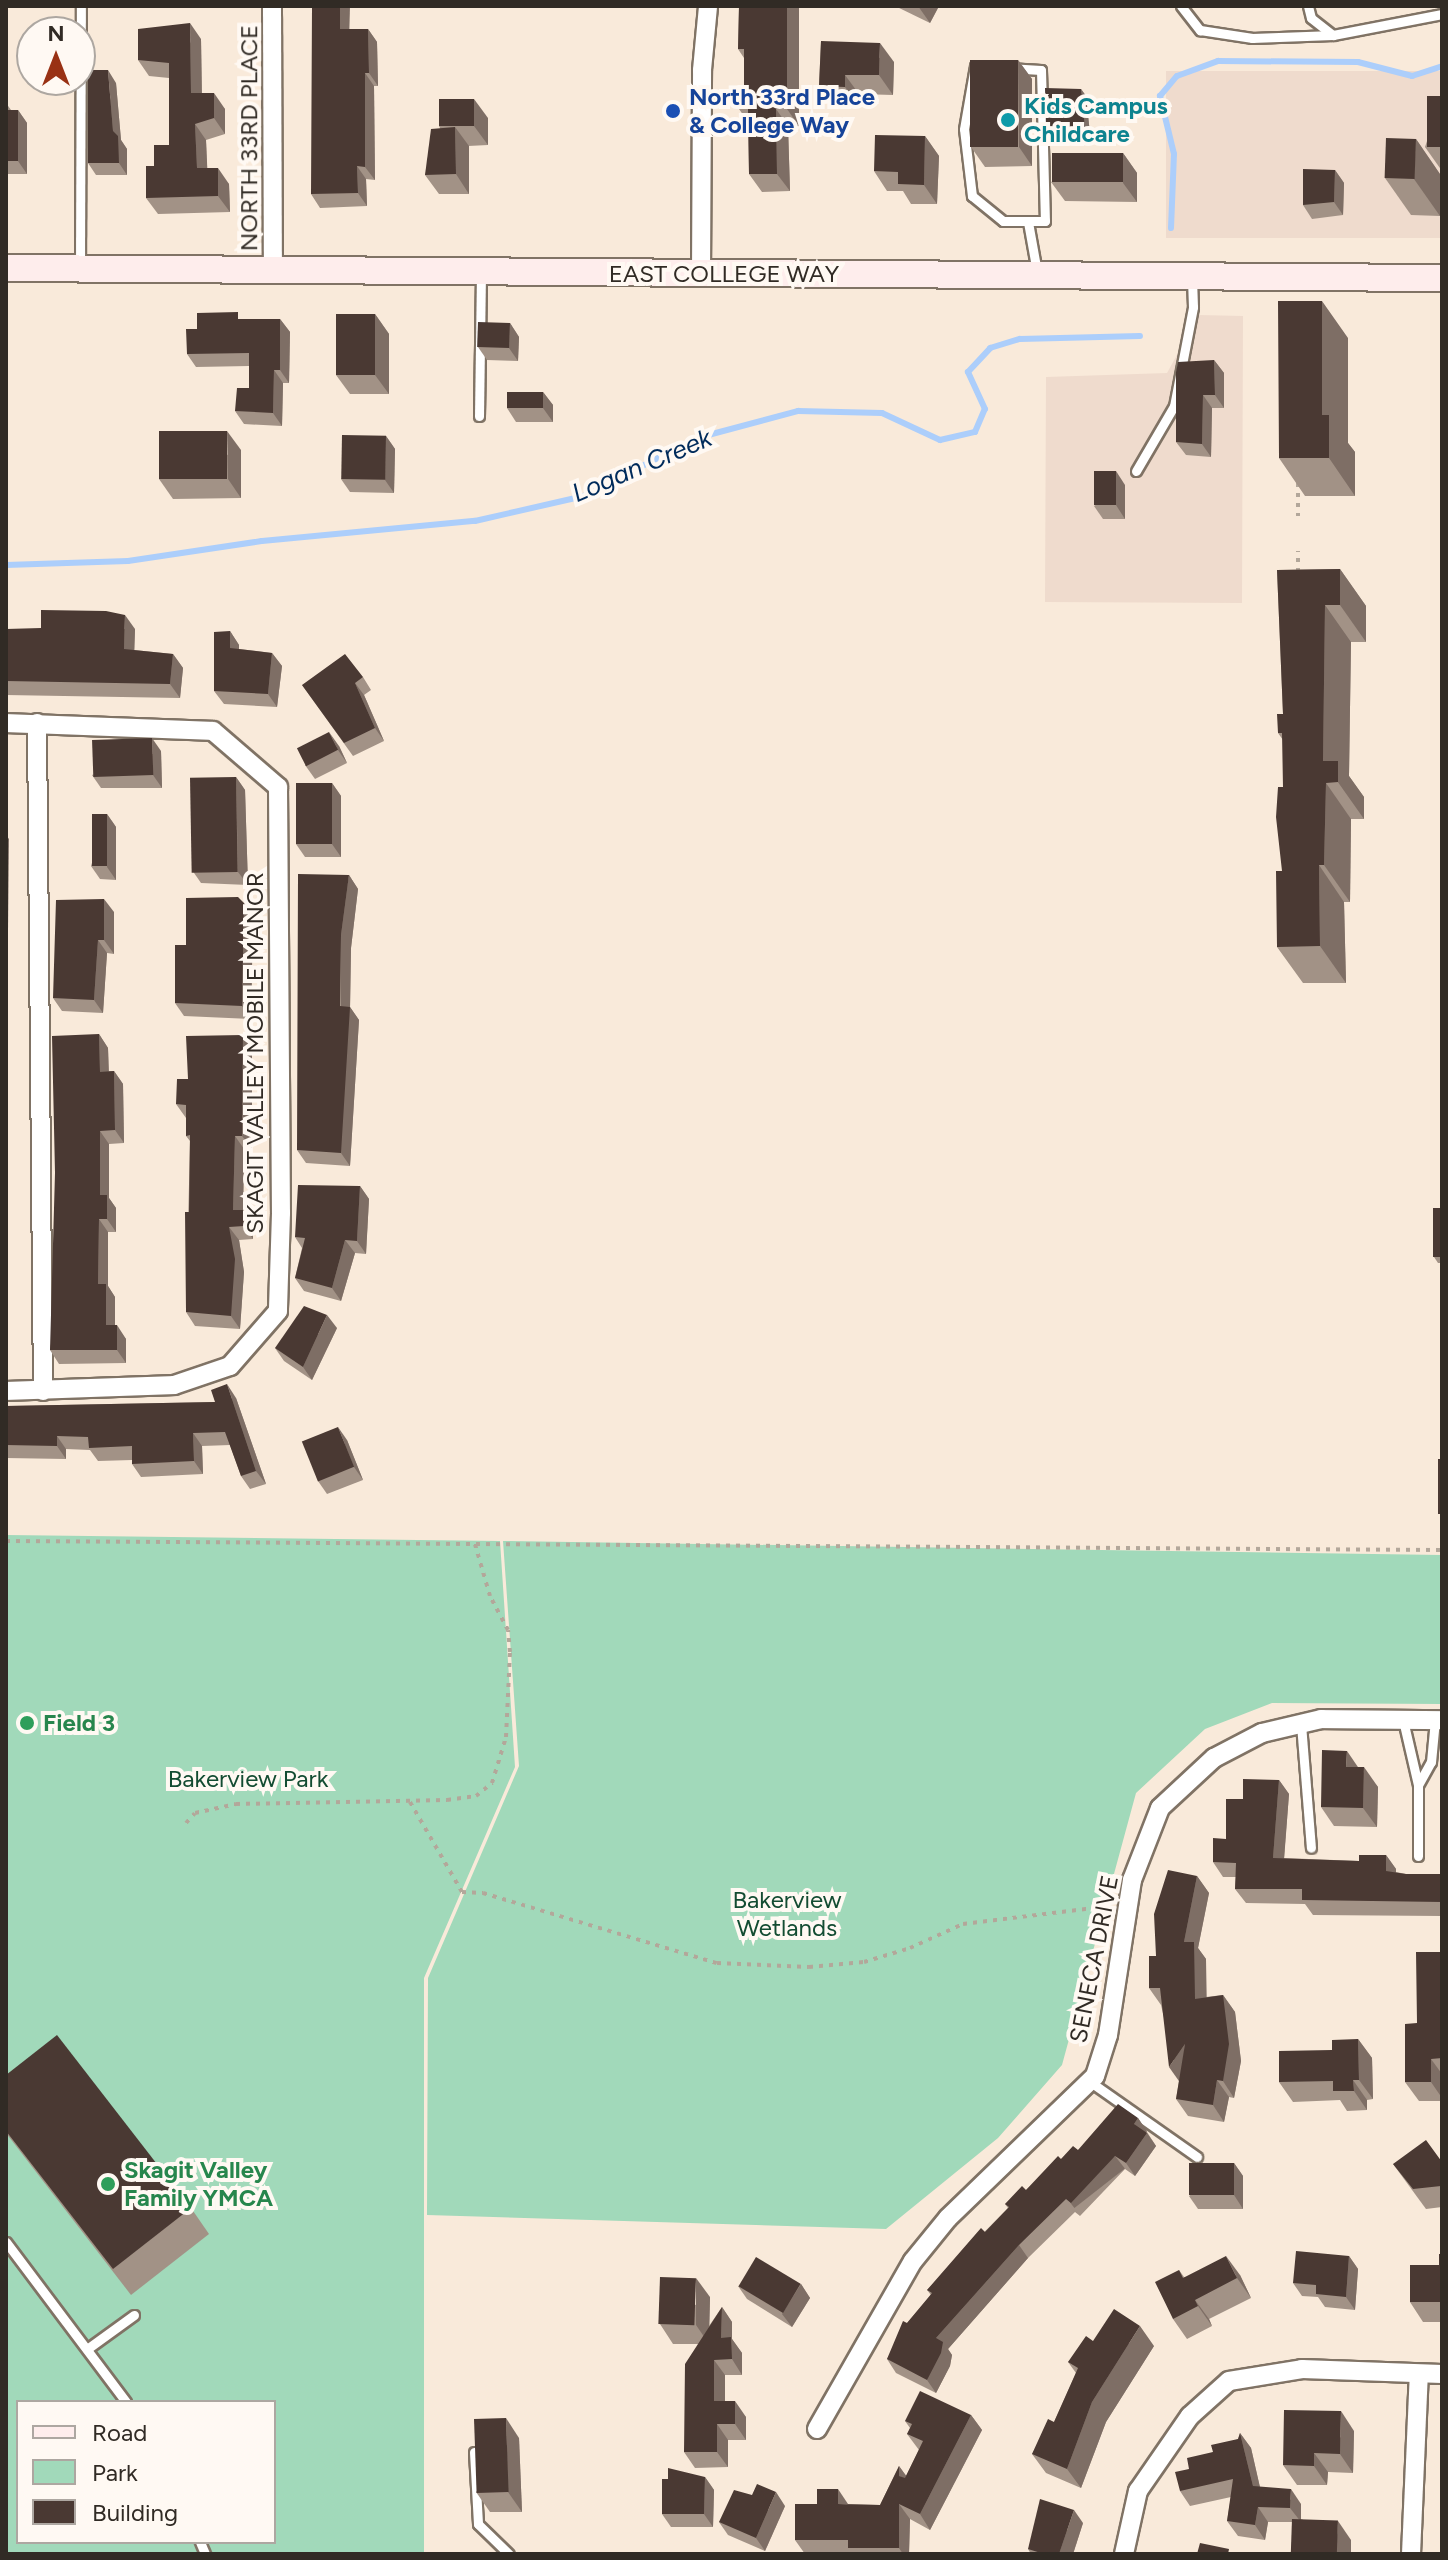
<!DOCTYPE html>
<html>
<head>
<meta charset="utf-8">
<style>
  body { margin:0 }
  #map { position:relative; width:1448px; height:2560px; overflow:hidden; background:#f9eada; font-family:Figtree,sans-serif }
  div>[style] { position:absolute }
  .commercial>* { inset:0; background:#efdbcd; transform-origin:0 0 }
  .green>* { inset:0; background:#a1d9ba }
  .stream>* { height:6px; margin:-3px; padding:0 3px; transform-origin:3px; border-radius:3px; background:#accefb }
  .path>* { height:4px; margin-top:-2px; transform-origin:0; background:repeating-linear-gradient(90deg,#b3a79a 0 4px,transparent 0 10px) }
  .roads { filter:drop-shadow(2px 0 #807365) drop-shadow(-2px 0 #807365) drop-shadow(0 2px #807365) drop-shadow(0 -2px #807365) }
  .lane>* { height:9px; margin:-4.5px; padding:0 4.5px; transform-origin:4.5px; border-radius:4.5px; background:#fff }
  .street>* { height:18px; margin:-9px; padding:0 9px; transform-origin:9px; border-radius:9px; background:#fff }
  .secondary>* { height:26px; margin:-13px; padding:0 13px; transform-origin:13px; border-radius:13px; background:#feedec }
  .wall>* { inset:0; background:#a29286 }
  .shaded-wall>* { inset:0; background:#7e6e65; transform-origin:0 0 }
  .building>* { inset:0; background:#4a3933; transform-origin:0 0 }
  .dots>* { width:22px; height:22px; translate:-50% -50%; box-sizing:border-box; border:4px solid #fff9f3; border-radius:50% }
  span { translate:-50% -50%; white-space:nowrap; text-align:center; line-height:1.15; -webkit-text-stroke:8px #fff9f3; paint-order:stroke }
  .transit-label { font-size:24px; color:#164399; font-weight:700 }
  .left { translate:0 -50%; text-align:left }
  .culture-label { font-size:24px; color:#0d838f; font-weight:700 }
  .street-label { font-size:24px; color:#312b25 }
  .leisure-label { font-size:24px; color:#27864d; font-weight:700 }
  .park-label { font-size:24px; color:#134c32 }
  .water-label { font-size:26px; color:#002b5b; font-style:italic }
  .frame { position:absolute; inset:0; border:8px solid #312b25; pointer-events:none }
  .legend { position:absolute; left:16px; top:2400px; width:260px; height:144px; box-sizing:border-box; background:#fff9f3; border:2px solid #ada7a1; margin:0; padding:10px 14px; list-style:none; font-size:24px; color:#312b25 }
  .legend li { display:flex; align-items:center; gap:16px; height:40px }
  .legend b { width:40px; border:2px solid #ada7a1 }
  .north { position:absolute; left:16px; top:16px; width:80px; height:80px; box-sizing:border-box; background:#fff9f3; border:2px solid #ada7a1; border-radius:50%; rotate:0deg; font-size:22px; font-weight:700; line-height:32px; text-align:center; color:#312b25 }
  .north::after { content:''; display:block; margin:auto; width:28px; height:36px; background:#993114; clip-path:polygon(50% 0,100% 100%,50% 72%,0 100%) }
</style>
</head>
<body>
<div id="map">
  <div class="commercial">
    <div style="left:1166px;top:71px;width:276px;height:167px"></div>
    <div style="clip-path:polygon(1199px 315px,1243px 316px,1242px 603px,1045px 602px,1046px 377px,1167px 373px)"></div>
  </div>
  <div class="green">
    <div style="clip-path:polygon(evenodd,6px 1535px,500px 1541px,515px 1767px,424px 1978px,424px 2554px,6px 2554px,6px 1535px,18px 2402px,274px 2402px,274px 2542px,18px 2542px,18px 2402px)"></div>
    <div style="clip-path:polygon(503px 1541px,1442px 1555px,1442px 1704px,1272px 1703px,1205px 1729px,1136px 1793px,1062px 2065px,998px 2138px,886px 2229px,427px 2215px,428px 1978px,519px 1766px)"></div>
  </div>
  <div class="stream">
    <div style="left:1171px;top:228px;width:74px;rotate:-87.7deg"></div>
    <div style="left:1174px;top:154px;width:60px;rotate:-103.6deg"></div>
    <div style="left:1160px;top:96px;width:26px;rotate:-50deg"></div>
    <div style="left:1177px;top:76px;width:44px;rotate:-20.1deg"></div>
    <div style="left:1218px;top:61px;width:140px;rotate:0.4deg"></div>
    <div style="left:1358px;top:62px;width:56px;rotate:14.5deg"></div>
    <div style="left:1412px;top:76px;width:32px;rotate:-18deg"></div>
    <div style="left:6px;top:565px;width:122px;rotate:-1.9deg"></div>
    <div style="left:128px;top:561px;width:135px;rotate:-8.5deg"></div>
    <div style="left:262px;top:541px;width:214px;rotate:-5.4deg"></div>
    <div style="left:475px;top:521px;width:112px;rotate:-12.9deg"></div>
    <div style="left:584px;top:496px;width:127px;rotate:-27.2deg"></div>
    <div style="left:697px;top:438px;width:105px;rotate:-15deg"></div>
    <div style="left:798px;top:411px;width:84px;rotate:1.4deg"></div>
    <div style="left:882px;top:413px;width:64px;rotate:25deg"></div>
    <div style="left:940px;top:440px;width:36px;rotate:-13deg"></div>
    <div style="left:975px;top:432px;width:25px;rotate:-67deg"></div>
    <div style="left:985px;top:409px;width:41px;rotate:-114.7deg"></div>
    <div style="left:968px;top:372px;width:33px;rotate:-47deg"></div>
    <div style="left:990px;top:348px;width:31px;rotate:-17deg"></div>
    <div style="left:1020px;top:339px;width:120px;rotate:-1.4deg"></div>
  </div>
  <div class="path">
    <div style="left:1298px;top:483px;width:33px;rotate:90deg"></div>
    <div style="left:1298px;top:572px;width:21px;rotate:-90deg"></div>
    <div style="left:6px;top:1541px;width:1436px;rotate:0.36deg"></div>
    <div style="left:410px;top:1802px;width:104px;rotate:60deg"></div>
    <div style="left:462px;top:1892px;width:21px;rotate:3deg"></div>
    <div style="left:483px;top:1893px;width:244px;rotate:16.7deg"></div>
    <div style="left:717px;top:1963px;width:92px;rotate:2.5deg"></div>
    <div style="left:809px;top:1967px;width:55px;rotate:-5.2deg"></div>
    <div style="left:864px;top:1962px;width:48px;rotate:-16.9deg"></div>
    <div style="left:910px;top:1948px;width:58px;rotate:-24.4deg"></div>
    <div style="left:963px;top:1924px;width:148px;rotate:-7deg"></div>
    <div style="left:186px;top:1823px;width:13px;rotate:-48deg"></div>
    <div style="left:195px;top:1813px;width:42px;rotate:-12.4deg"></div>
    <div style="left:236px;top:1804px;width:211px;rotate:-1.1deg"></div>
    <div style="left:447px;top:1800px;width:29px;rotate:-8deg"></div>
    <div style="left:476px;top:1796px;width:21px;rotate:-39deg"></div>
    <div style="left:492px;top:1783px;width:48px;rotate:-73.1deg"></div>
    <div style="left:506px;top:1737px;width:85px;rotate:-87.3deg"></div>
    <div style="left:510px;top:1652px;width:22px;rotate:-95deg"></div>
    <div style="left:508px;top:1630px;width:38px;rotate:-118deg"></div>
    <div style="left:490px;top:1596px;width:57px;rotate:-106.2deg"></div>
  </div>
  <div class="roads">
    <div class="lane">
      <div style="left:1181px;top:6px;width:31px;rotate:52deg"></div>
      <div style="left:1200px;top:30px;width:53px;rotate:8.7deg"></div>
      <div style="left:1252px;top:38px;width:81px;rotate:-2.1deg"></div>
      <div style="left:1333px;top:35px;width:111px;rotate:-10.9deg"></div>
      <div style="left:1308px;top:6px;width:12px;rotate:76deg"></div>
      <div style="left:1311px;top:18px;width:28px;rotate:38deg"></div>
      <div style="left:975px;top:66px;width:66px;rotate:3.5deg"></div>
      <div style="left:1041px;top:70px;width:151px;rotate:88.5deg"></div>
      <div style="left:1045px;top:221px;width:42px;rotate:180deg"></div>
      <div style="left:1003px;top:221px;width:40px;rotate:-141deg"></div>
      <div style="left:972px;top:196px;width:67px;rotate:-96.8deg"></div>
      <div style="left:964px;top:129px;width:64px;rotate:-80.1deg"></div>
      <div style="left:1028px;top:222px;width:51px;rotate:79.8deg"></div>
      <div style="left:80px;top:265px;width:259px;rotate:-89.8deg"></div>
      <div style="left:479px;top:416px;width:143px;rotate:-89.2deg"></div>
      <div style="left:1136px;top:471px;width:75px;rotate:-59.7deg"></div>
      <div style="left:1174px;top:406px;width:101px;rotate:-79.1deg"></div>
      <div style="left:1193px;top:307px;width:29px;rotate:-92deg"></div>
      <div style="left:1403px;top:1720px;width:67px;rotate:77deg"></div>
      <div style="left:1418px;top:1785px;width:71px;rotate:90deg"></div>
      <div style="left:1301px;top:1724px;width:124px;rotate:85.4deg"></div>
      <div style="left:1418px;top:1785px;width:26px;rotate:-61deg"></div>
      <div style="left:1431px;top:1762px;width:42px;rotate:-84.6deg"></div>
      <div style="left:1089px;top:2081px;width:132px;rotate:35.1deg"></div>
      <div style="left:6px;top:2242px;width:200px;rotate:53.1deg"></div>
      <div style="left:87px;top:2349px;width:58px;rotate:-35.9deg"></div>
      <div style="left:474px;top:2452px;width:72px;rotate:86.8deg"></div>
      <div style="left:478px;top:2524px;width:43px;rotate:44.1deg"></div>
      <div style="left:200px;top:2542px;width:13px;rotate:67deg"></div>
    </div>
    <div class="street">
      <div style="left:272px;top:6px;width:263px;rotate:89.8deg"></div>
      <div style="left:701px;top:275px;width:205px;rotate:-89.7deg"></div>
      <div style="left:702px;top:70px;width:64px;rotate:-84.6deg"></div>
      <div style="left:6px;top:723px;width:207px;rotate:2.2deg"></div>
      <div style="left:213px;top:731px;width:86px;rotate:40.7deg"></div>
      <div style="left:278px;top:787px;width:426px;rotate:89.6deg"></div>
      <div style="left:281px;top:1213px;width:98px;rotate:91.8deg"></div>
      <div style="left:278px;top:1311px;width:73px;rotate:131.1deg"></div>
      <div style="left:230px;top:1366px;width:59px;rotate:161.3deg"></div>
      <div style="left:174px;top:1385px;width:168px;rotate:178deg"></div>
      <div style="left:37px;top:723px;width:668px;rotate:89.49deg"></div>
      <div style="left:817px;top:2429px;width:193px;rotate:-60.3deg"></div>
      <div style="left:913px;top:2261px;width:55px;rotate:-50.9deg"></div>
      <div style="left:948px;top:2218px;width:204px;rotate:-44deg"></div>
      <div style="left:1095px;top:2076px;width:43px;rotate:-72.4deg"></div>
      <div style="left:1108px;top:2035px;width:157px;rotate:-81.2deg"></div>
      <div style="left:1132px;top:1880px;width:77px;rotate:-68.7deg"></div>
      <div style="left:1160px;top:1808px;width:74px;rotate:-42.8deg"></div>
      <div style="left:1214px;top:1758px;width:54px;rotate:-27.5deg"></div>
      <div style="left:1262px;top:1733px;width:61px;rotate:-13.3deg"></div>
      <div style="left:1321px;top:1719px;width:121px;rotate:0.5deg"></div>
      <div style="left:1124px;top:2554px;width:65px;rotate:-77.5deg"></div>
      <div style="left:1138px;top:2491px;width:91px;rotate:-55.3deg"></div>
      <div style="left:1190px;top:2416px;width:52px;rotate:-41.9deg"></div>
      <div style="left:1229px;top:2381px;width:74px;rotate:-9.3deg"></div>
      <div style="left:1302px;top:2369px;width:140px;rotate:2deg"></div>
      <div style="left:1411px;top:2554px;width:180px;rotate:-87.5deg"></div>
    </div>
    <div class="secondary">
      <div style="left:6px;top:268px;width:1436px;rotate:0.4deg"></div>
    </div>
  </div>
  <div class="wall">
    <div style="clip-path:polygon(739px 6px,799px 126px,788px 126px,790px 191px,762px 192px,749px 174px,748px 122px,739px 109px,744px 85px,744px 58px,738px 49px)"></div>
    <div style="clip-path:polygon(895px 6px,939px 6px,930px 23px)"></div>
    <div style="clip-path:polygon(349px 29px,368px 29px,377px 42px,378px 86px,374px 86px,375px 180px,366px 179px,367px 206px,320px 208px,311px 194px)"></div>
    <div style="clip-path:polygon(201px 39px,202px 93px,225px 109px,225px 134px,206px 140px,207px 168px,229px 184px,230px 212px,158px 214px,146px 198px,154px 166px,169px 145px,169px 78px,149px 76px,138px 60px)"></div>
    <div style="clip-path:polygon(821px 41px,894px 62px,893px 95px,859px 94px,859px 106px,833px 106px,819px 86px)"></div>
    <div style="clip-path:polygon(1018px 60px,1032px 79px,1032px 166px,985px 167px,971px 147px)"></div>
    <div style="clip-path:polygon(116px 83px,121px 140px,127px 149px,127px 175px,96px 175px,88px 163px)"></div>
    <div style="clip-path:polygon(1081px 89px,1086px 96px,1090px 134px,1050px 133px,1046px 126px)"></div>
    <div style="clip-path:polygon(1442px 96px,1442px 171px,1425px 147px)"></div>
    <div style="clip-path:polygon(6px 103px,11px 110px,18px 110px,27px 123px,27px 174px,6px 174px)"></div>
    <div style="clip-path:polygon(488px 118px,488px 145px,468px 146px,469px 194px,439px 194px,425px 175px,440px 128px,439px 126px)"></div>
    <div style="clip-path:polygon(925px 136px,939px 156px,937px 204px,911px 204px,903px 191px,887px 191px,874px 171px)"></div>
    <div style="clip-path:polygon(1416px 139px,1442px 177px,1440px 216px,1411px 215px,1385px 178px)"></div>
    <div style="clip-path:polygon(1123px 153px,1137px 173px,1137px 202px,1065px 201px,1051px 182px)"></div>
    <div style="clip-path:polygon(1335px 170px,1344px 183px,1343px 215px,1312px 219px,1303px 205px)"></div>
    <div style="clip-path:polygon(375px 314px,389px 334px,389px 394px,350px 394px,336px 375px)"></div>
    <div style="clip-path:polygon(243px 319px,280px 319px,290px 332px,289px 383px,283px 383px,282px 426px,244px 424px,235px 411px,249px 388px,249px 366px,196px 367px,187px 354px,197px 329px)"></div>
    <div style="clip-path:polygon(510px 323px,519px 337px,518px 361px,487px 360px,478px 347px)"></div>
    <div style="clip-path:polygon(1348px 338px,1348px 443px,1355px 452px,1355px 496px,1305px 496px,1279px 458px)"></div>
    <div style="clip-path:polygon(1214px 360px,1224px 373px,1224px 408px,1212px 408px,1211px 457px,1186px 455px,1176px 442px)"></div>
    <div style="clip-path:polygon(543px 392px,553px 405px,553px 422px,516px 422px,507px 408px)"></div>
    <div style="clip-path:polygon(386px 436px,395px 449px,394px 493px,350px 492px,341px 479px)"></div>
    <div style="clip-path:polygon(241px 450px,241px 498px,173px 499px,159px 479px)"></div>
    <div style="clip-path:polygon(1125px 485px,1125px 519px,1103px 519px,1094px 506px)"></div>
    <div style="clip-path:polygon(1340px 569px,1366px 606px,1366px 642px,1351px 642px,1349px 776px,1364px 797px,1364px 819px,1351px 819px,1350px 902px,1344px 902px,1346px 983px,1303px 983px,1277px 947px,1282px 871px,1283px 787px,1283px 740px,1278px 733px,1283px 714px,1277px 570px)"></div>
    <div style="clip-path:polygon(6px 629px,135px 629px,134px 650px,173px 654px,183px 668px,180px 698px,6px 695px)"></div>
    <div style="clip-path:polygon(230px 631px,239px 645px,239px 649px,272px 653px,282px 666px,277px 707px,224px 704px,214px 691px)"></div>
    <div style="clip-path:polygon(363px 677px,371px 690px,364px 695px,384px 741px,353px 756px,302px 685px)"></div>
    <div style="clip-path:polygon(339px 746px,347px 763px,315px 779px,305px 765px)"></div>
    <div style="clip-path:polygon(161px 751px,162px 788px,101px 788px,92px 775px)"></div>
    <div style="clip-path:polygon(236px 777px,245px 790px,248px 885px,201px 883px,192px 870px)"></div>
    <div style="clip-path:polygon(332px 783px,341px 796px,341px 857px,305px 857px,296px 844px)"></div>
    <div style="clip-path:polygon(107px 814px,116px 827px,116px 880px,100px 879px,91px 866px)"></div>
    <div style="clip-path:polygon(349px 875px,358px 889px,351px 948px,350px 1007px,359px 1020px,350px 1166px,306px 1163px,297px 1150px)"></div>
    <div style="clip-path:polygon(244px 903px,253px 916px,251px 1019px,184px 1016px,175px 1003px,186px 945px)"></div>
    <div style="clip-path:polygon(114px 912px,114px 954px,107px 953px,103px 1013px,62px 1011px,53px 998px)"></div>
    <div style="clip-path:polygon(99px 1034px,108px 1048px,109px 1071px,114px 1071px,123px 1084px,124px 1143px,109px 1144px,109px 1198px,116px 1208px,116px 1232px,108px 1232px,108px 1286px,115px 1297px,115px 1325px,126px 1339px,126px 1363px,59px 1364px,50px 1350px)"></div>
    <div style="clip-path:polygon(243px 1035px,252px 1048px,252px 1149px,244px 1149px,243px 1210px,252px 1223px,253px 1239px,239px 1240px,244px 1272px,240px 1329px,195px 1326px,186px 1312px,190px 1141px,186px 1136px,186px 1118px,176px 1104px,188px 1079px)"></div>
    <div style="clip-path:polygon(360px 1186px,369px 1199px,366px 1254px,355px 1253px,341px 1301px,304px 1291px,295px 1278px,302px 1248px,295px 1237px)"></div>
    <div style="clip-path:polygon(1442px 1208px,1442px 1263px,1438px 1263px,1434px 1257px)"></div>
    <div style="clip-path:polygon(337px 1328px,312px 1380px,284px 1361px,275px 1348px)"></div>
    <div style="clip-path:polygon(236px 1398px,266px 1484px,250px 1489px,241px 1476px,230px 1445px,202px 1446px,203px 1474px,141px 1477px,132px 1464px,132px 1460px,98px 1461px,90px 1450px,66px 1449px,66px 1459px,6px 1458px,6px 1406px,215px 1402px)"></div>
    <div style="clip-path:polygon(347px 1440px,363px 1480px,327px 1494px,318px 1481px)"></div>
    <div style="clip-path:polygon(1358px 1767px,1378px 1787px,1377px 1827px,1334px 1826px,1321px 1807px)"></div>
    <div style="clip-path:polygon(1279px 1780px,1289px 1794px,1284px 1858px,1359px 1861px,1386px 1855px,1396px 1869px,1396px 1872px,1406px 1874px,1440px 1874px,1442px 1858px,1442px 1916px,1313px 1915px,1305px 1904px,1246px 1903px,1235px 1889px,1236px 1877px,1223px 1877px,1213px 1862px,1226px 1839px,1243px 1799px)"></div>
    <div style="clip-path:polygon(1197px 1876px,1209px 1893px,1198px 1948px,1206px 1959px,1206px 1997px,1223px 1995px,1235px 2012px,1241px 2061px,1234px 2098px,1229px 2097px,1224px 2122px,1188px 2116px,1176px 2099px,1179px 2081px,1161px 2005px,1149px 1988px,1156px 1956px)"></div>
    <div style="clip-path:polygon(1442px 1952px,1442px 2101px,1419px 2101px,1405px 2082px,1417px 2023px)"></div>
    <div style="clip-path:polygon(1358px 2039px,1372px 2058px,1373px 2099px,1367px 2100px,1367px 2110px,1347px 2111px,1340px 2100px,1293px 2102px,1279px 2082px,1332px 2050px)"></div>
    <div style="clip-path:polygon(6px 2075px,191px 2208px,209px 2234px,131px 2295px,6px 2133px)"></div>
    <div style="clip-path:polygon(1138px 2118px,1156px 2146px,1135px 2176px,1125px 2169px,1080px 2216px,1075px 2212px,1028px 2258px,948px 2349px,952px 2355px,950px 2366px,936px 2393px,896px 2373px,887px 2359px,907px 2323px,931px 2295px,927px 2290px,1008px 2208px,1005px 2204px,1026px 2190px,1061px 2159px)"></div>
    <div style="clip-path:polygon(1442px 2162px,1442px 2207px,1426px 2209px,1393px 2164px)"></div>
    <div style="clip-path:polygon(1234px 2163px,1243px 2176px,1243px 2209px,1198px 2209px,1189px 2196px)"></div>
    <div style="clip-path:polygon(1442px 2254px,1442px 2322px,1423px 2322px,1410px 2302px,1439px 2265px)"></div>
    <div style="clip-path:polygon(1349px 2256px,1358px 2269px,1355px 2310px,1325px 2307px,1318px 2297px,1302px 2296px,1293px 2283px)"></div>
    <div style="clip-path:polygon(1179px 2270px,1184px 2277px,1240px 2275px,1251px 2298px,1209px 2319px,1212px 2326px,1187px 2339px,1173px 2319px)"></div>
    <div style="clip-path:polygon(801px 2284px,810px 2298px,792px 2327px,747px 2299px,738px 2286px)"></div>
    <div style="clip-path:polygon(710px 2297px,709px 2326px,722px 2307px,732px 2322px,732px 2339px,742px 2353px,742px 2375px,725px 2375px,725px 2401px,746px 2417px,746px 2440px,728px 2440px,728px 2467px,695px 2468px,684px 2452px,698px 2344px,673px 2344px,660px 2324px)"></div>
    <div style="clip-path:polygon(1093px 2341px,1154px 2346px,1106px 2422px,1081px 2488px,1046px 2473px,1032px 2454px,1054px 2422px,1076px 2373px,1068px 2362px)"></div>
    <div style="clip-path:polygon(971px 2415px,982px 2430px,930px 2530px,910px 2519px,909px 2554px,805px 2554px,795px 2540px,848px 2504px,880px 2505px,899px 2466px,906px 2476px,919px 2450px,907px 2434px,910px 2428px,905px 2421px)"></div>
    <div style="clip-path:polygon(1354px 2431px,1353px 2473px,1328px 2472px,1327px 2485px,1297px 2485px,1283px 2465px)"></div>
    <div style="clip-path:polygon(1240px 2433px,1251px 2448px,1260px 2487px,1301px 2504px,1301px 2519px,1351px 2540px,1292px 2522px,1268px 2522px,1265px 2540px,1238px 2536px,1227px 2521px,1231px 2497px,1190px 2506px,1180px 2491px,1189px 2469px,1213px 2452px,1238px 2439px)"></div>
    <div style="clip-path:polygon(519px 2438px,522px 2512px,490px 2512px,476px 2492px)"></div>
    <div style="clip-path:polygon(705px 2477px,714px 2490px,713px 2527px,671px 2527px,662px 2514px)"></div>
    <div style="clip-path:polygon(785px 2506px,765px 2551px,728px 2535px,719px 2522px)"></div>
    <div style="clip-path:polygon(1083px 2523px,1073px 2554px,1031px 2554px,1028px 2549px)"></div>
  </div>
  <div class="shaded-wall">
    <div style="clip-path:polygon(340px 6px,350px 6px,349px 43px,340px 29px)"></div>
    <div style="clip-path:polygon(787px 6px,799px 6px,799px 126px,787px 109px)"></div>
    <div style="clip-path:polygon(918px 6px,939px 6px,930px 23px)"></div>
    <div style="clip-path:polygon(190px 23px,201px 39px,202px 109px,191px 93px)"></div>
    <div style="clip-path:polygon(368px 29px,377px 42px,378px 86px,369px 73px)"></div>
    <div style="clip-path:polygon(880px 43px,894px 62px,893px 95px,879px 75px)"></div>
    <div style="clip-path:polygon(1018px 60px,1032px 79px,1032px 166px,1019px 147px)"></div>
    <div style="clip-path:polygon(108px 70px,116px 83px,121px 140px,127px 149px,127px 175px,119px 163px,113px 131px)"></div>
    <div style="clip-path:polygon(365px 73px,374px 86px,375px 180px,365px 167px)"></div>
    <div style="clip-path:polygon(845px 75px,859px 94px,859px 106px,845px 87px)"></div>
    <div style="clip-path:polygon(1081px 89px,1086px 96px,1090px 134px,1085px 127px)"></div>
    <div style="clip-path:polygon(214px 93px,225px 109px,225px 134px,214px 118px)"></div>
    <div style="clip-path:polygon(474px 99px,488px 118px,488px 145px,474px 126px)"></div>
    <div style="clip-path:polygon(776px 109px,788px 126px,790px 191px,777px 174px)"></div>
    <div style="clip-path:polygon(18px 110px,27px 123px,27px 174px,18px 161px)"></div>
    <div style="clip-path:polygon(195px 124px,206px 140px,208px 184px,197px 168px)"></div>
    <div style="clip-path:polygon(455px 127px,469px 146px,469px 194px,456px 174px)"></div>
    <div style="clip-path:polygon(925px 136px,939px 156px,937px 204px,924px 185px)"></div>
    <div style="clip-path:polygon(1416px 139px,1442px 177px,1440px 216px,1414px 179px)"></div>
    <div style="clip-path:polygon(1123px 153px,1137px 173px,1137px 202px,1123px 183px)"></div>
    <div style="clip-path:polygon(357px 166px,366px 179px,367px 206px,358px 193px)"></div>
    <div style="clip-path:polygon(218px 168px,229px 184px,230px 212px,218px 196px)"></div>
    <div style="clip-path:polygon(1335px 170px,1344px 183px,1343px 215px,1334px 202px)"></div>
    <div style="clip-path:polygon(1322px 301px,1348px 338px,1348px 443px,1355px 452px,1355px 496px,1329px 458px,1322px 415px)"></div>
    <div style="clip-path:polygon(375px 314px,389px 334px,389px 394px,375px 375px)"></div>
    <div style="clip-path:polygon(280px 319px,290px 332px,289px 383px,280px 370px)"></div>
    <div style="clip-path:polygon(510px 323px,519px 337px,518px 361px,509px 348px)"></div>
    <div style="clip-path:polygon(1214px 360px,1224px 373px,1224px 408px,1215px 395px)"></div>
    <div style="clip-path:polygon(274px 370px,283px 383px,282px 426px,273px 413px)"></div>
    <div style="clip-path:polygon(543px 392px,553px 405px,553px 422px,543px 408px)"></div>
    <div style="clip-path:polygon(1203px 395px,1212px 408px,1211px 457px,1202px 444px)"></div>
    <div style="clip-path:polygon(227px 431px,241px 450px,241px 498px,228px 479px)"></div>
    <div style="clip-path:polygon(386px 436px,395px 449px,394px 493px,385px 480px)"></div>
    <div style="clip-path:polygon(1116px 471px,1125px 485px,1125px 519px,1116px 505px)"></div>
    <div style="clip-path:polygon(1340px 569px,1366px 606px,1366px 642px,1340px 605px)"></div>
    <div style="clip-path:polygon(1325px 605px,1351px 642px,1349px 776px,1364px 797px,1364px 819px,1323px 761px)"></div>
    <div style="clip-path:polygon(125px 615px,135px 629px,134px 663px,124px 649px)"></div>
    <div style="clip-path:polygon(230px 631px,239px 645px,239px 661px,230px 648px)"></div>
    <div style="clip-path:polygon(272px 653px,282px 666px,277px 707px,268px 694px)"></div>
    <div style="clip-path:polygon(173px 654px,183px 668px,180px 698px,170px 684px)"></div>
    <div style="clip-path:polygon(355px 683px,364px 695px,384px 741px,375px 728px)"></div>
    <div style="clip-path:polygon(329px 732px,339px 746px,347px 763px,338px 750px)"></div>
    <div style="clip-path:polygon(152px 738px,161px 751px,162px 788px,153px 775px)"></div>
    <div style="clip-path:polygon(236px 777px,245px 790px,248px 885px,238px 872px)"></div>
    <div style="clip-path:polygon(332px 783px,341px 796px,341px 857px,332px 844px)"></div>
    <div style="clip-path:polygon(1326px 783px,1351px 819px,1350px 902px,1324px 865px)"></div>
    <div style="clip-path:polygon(107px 814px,116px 827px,116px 880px,107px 867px)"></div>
    <div style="clip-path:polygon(6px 835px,9px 839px,6px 1116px)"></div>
    <div style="clip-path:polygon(1319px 865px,1344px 902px,1346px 983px,1320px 946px)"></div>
    <div style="clip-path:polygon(349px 875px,358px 889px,351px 948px,350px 1010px,350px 1007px,359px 1020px,350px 1166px,341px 1153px,341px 935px)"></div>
    <div style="clip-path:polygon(104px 899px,114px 912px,114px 954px,104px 940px)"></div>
    <div style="clip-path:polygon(244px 903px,253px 916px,251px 1019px,242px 1006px)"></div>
    <div style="clip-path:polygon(98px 940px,107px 953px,103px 1013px,94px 1000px)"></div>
    <div style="clip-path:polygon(99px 1034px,108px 1048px,109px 1085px,100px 1072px)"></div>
    <div style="clip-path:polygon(243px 1035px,252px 1048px,252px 1149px,242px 1136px)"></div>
    <div style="clip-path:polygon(114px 1071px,123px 1084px,124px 1143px,115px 1130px)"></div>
    <div style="clip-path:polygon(100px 1131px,109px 1144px,109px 1198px,116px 1208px,116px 1232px,107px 1219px,100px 1195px)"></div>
    <div style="clip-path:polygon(235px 1136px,244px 1149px,243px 1223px,233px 1210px)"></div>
    <div style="clip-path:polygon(360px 1186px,369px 1199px,366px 1254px,357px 1241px)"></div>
    <div style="clip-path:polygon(243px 1210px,252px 1223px,253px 1239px,244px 1226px)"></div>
    <div style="clip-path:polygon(99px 1219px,108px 1232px,108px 1286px,115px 1297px,115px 1339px,106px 1325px,98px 1284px)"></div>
    <div style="clip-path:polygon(229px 1227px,239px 1240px,244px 1272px,240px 1329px,231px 1316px)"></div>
    <div style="clip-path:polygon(345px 1240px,355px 1253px,341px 1301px,332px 1288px)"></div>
    <div style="clip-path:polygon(327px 1315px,337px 1328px,312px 1380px,303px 1367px)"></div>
    <div style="clip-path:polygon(117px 1325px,126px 1339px,126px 1363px,117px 1350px)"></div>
    <div style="clip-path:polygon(227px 1384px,236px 1398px,266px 1484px,256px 1471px)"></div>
    <div style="clip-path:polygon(338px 1427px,347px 1440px,363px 1480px,354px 1467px)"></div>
    <div style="clip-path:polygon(193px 1433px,202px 1446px,203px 1474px,194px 1461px)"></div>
    <div style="clip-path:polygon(57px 1436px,66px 1449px,66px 1459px,57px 1446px)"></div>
    <div style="clip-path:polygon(1347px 1751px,1360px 1770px,1346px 1767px)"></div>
    <div style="clip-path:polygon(1364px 1767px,1378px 1787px,1377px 1827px,1363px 1808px)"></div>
    <div style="clip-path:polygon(1279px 1780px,1289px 1794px,1283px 1873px,1273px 1858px)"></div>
    <div style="clip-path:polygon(1386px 1855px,1396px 1869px,1396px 1885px,1386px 1871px)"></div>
    <div style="clip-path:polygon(1197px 1876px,1209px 1893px,1198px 1948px,1206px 1959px,1207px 2015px,1195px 1999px,1184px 1942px)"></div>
    <div style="clip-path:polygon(1223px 1995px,1235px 2012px,1241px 2061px,1234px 2098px,1223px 2081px)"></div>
    <div style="clip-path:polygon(1358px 2039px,1372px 2058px,1373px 2099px,1359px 2080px)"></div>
    <div style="clip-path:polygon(1185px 2044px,1181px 2084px,1169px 2067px)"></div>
    <div style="clip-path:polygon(1431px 2059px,1442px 2074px,1442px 2098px,1431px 2082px)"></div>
    <div style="clip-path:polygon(1217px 2080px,1229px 2097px,1224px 2122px,1213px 2105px)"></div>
    <div style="clip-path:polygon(1353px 2080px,1367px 2100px,1367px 2110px,1354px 2091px)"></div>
    <div style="clip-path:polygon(1138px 2118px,1147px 2131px,1143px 2137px,1134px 2124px)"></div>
    <div style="clip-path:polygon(1147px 2133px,1156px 2146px,1135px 2176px,1126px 2163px)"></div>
    <div style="left:1115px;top:2156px;width:16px;height:64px;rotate:52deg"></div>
    <div style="clip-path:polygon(1234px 2163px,1243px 2176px,1243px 2209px,1234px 2195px)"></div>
    <div style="clip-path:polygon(1019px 2245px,1028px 2258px,948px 2349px,952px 2355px,950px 2366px,936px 2393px,927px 2380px,936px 2338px)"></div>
    <div style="clip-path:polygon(1226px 2256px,1240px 2275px,1251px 2298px,1237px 2278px)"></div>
    <div style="clip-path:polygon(1349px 2256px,1358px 2269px,1355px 2310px,1346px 2297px)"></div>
    <div style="clip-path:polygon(696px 2278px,710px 2297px,709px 2344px,696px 2325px)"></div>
    <div style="clip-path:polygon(801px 2284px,810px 2298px,792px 2327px,782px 2314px)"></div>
    <div style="clip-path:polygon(1195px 2300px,1209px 2319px,1212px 2326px,1198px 2306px)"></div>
    <div style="clip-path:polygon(722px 2307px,732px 2322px,732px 2339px,742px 2353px,742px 2375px,732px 2359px,721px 2338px)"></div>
    <div style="clip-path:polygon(1140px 2326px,1154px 2346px,1106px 2422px,1081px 2488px,1067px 2469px,1092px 2402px)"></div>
    <div style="clip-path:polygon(714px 2360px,725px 2375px,725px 2417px,714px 2401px)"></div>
    <div style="clip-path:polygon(735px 2401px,746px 2417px,746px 2440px,735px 2424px)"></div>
    <div style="clip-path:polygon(1341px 2411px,1354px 2431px,1353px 2473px,1340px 2454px)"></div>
    <div style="clip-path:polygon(971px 2415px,982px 2430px,930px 2530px,920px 2514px)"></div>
    <div style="clip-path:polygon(506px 2418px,519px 2438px,522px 2512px,508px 2492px)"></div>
    <div style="clip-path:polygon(717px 2424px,728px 2440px,728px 2467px,717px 2452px)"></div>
    <div style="clip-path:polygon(1240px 2433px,1251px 2448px,1263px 2501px,1253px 2486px)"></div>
    <div style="clip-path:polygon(1314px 2453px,1328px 2472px,1327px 2485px,1314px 2466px)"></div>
    <div style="clip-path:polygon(899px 2466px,910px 2481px,899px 2476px)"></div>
    <div style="clip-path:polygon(705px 2477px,714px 2490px,713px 2527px,704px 2514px)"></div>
    <div style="clip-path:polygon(838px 2489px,848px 2504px,838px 2504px)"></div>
    <div style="clip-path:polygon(1291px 2489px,1301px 2504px,1301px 2522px,1290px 2508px)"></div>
    <div style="clip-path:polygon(776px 2492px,785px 2506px,765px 2551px,756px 2538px)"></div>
    <div style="clip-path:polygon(899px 2504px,910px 2519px,909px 2554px,903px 2554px,899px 2548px)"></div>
    <div style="clip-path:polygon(1258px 2507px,1268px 2522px,1265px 2540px,1255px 2525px)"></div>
    <div style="clip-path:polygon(1074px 2510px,1083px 2523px,1073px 2554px,1059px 2554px)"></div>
    <div style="clip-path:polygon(1338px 2521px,1351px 2540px,1351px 2554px,1336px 2554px)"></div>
  </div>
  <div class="building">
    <div style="clip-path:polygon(312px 6px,340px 6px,340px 29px,368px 29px,369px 73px,365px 73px,365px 167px,357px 166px,358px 193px,311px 194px)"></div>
    <div style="clip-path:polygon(739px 6px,787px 6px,787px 109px,776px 109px,777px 174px,749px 174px,748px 109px,739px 109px,739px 85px,744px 85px,744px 49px,738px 49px)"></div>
    <div style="clip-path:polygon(190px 23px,191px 93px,214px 93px,214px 118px,195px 124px,197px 168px,218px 168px,218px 196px,146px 198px,146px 166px,154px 166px,154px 145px,169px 145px,169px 63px,138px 60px,138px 29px)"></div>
    <div style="clip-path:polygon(821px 41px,880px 43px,879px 75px,845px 75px,845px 87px,819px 86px)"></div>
    <div style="left:970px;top:60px;width:48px;height:87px"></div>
    <div style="clip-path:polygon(88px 70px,108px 70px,113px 131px,118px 136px,119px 163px,88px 163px)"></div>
    <div style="clip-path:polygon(1045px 88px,1081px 89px,1085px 127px,1046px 126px)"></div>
    <div style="left:1427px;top:96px;width:15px;height:51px"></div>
    <div style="left:439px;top:99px;width:35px;height:27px"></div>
    <div style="left:6px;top:110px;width:12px;height:51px"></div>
    <div style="clip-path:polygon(455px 127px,456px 174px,425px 175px,431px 129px)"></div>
    <div style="clip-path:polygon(875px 135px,925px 136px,924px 185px,898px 184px,898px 172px,874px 171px)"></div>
    <div style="left:1386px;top:138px;width:30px;height:40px;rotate:2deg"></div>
    <div style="left:1052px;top:153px;width:71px;height:29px"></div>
    <div style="clip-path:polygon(1303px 169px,1335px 170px,1334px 202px,1303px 205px)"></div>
    <div style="clip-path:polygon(1278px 301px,1322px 301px,1322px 415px,1329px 415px,1329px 458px,1279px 458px)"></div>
    <div style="clip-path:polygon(238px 312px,238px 319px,280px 319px,280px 370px,274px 370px,273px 413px,235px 411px,237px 388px,249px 388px,249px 353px,187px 354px,186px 329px,197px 329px,197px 313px)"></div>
    <div style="left:336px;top:314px;width:39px;height:61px"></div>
    <div style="left:478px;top:322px;width:32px;height:25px;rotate:2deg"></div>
    <div style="clip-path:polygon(1214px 360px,1215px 395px,1203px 395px,1202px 444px,1176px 442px,1176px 372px,1178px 362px)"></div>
    <div style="left:507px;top:392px;width:36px;height:16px"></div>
    <div style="left:159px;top:431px;width:68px;height:48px"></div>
    <div style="left:342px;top:435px;width:44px;height:44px;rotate:1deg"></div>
    <div style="left:1116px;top:471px;width:34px;height:22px;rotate:90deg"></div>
    <div style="clip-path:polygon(1340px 569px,1340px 605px,1325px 605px,1323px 761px,1338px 761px,1338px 782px,1326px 783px,1324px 865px,1319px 865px,1320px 946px,1277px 947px,1276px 871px,1282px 871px,1276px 817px,1278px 787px,1283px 787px,1282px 733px,1278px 733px,1277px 714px,1283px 714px,1277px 570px)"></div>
    <div style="clip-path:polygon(41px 610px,106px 611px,125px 615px,124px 649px,173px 654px,170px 684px,6px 681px,6px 629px,41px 628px)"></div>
    <div style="clip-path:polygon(230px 631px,230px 648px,272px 653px,268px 694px,214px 691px,214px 632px)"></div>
    <div style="clip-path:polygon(345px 654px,363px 677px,355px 683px,375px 728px,344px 743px,302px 685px)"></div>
    <div style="left:329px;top:732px;width:20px;height:36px;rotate:63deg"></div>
    <div style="left:152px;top:738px;width:37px;height:60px;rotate:88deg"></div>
    <div style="left:236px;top:777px;width:95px;height:46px;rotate:89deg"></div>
    <div style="left:332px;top:783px;width:61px;height:36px;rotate:90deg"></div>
    <div style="left:92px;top:814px;width:15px;height:52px"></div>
    <div style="clip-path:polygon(298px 874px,349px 875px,341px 935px,340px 1006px,350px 1007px,341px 1153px,297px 1150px)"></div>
    <div style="clip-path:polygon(238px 897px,244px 903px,242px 1006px,175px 1003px,175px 945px,186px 945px,186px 898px)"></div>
    <div style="clip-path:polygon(104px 899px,104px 940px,98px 940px,94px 1000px,53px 998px,56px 900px)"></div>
    <div style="clip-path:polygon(99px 1034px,100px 1072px,114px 1071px,115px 1130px,100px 1131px,100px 1195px,107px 1195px,107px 1219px,99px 1219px,98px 1284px,106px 1284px,106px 1325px,117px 1325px,117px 1350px,50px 1350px,55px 1173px,52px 1036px)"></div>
    <div style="clip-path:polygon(243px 1035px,242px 1136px,235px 1136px,233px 1210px,243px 1210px,244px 1226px,229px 1227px,235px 1259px,231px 1316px,186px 1312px,185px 1212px,189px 1212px,190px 1135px,186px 1136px,186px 1105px,176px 1104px,177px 1079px,188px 1079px,186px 1036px)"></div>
    <div style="clip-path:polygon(298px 1185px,360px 1186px,357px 1241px,345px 1240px,332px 1288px,295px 1278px,305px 1238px,295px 1237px)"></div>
    <div style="left:1433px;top:1208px;width:9px;height:49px"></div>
    <div style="clip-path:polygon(304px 1306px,327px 1315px,303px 1367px,275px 1348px)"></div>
    <div style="clip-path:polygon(227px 1384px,256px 1471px,241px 1476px,225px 1432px,193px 1433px,194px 1461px,132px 1464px,132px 1446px,89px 1448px,88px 1437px,57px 1436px,57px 1446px,6px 1445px,6px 1406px,215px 1402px,211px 1390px)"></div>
    <div style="left:338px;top:1427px;width:43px;height:39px;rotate:68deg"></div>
    <div style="left:1438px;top:1459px;width:4px;height:55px"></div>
    <div style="clip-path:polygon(1322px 1750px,1347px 1751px,1346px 1767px,1364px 1767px,1363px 1808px,1321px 1807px)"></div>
    <div style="clip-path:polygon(1243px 1779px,1279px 1780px,1273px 1858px,1359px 1861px,1359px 1855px,1386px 1855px,1386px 1871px,1406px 1874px,1440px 1874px,1440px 1858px,1442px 1858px,1442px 1902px,1302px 1900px,1302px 1889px,1235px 1889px,1236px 1863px,1213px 1862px,1213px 1838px,1226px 1839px,1226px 1799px,1243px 1799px)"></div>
    <div style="clip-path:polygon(1168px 1870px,1197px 1876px,1184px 1942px,1194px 1942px,1195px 1999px,1223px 1995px,1229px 2044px,1223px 2081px,1217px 2080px,1213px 2105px,1176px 2099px,1185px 2044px,1169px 2067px,1160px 1988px,1149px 1988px,1149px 1956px,1156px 1956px,1154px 1914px)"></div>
    <div style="clip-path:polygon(1416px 1952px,1442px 1952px,1442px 2058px,1431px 2059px,1431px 2082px,1405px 2082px,1405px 2024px,1417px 2023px)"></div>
    <div style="clip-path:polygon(57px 2035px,191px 2208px,113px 2269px,6px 2131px,6px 2075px)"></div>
    <div style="clip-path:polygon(1358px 2039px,1359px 2080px,1353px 2080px,1354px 2091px,1333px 2091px,1333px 2081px,1279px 2082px,1279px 2051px,1332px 2050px,1332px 2040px)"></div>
    <div style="clip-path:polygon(1118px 2104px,1138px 2118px,1134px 2124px,1147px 2133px,1126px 2163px,1115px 2156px,1071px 2203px,1066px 2199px,1019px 2245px,936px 2338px,943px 2342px,941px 2353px,927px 2380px,887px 2359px,903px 2321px,907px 2323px,932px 2293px,927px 2290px,981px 2228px,985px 2232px,1009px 2207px,1005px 2204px,1022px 2186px,1026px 2190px,1058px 2156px,1061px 2159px,1073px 2146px,1078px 2150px)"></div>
    <div style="clip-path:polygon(1426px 2140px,1442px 2162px,1442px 2198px,1441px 2186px,1413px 2189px,1393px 2164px)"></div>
    <div style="left:1234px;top:2163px;width:32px;height:45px;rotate:90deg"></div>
    <div style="clip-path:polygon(1296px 2251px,1349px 2256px,1346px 2297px,1316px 2294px,1316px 2285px,1293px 2283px)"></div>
    <div style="clip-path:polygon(1439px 2254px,1442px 2254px,1442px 2302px,1410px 2302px,1410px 2265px,1439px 2265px)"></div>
    <div style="clip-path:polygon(1226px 2256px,1237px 2278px,1195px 2300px,1198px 2306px,1173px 2319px,1155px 2282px,1179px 2270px,1183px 2278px)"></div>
    <div style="left:756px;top:2257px;width:52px;height:34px;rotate:31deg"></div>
    <div style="left:660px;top:2277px;width:36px;height:47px;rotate:2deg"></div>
    <div style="clip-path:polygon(722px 2307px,721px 2338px,731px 2337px,732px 2359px,714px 2360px,714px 2401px,735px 2401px,735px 2424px,717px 2424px,717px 2452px,684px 2452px,685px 2364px)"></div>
    <div style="clip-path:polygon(1114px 2309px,1140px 2326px,1092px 2402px,1067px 2469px,1032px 2454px,1048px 2419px,1054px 2422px,1078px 2368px,1068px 2362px,1086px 2336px,1093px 2341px)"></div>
    <div style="clip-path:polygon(920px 2391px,971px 2415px,920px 2514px,899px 2504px,899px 2548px,848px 2548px,848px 2540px,795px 2540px,795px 2504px,817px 2504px,817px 2489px,838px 2489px,838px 2504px,880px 2505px,899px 2466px,899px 2476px,905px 2478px,923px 2441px,907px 2434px,912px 2424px,905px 2421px)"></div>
    <div style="clip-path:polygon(1284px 2410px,1341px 2411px,1340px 2454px,1314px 2453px,1314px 2466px,1283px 2465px)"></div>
    <div style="left:506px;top:2418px;width:74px;height:32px;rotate:88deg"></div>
    <div style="clip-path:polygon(1240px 2433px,1253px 2486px,1291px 2489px,1290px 2508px,1258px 2507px,1255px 2525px,1227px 2521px,1233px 2479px,1180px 2491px,1175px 2472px,1189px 2469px,1187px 2458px,1213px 2452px,1211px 2445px,1238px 2439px)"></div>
    <div style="clip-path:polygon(668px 2468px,705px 2477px,704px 2514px,662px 2514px,662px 2479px,668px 2479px)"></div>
    <div style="clip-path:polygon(757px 2484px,776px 2492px,756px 2538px,719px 2522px,734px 2490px,752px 2495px)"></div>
    <div style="clip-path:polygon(1040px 2499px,1074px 2510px,1059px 2554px,1044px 2554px,1028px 2549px)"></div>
    <div style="left:1292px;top:2519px;width:46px;height:35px;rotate:2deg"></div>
    <div style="clip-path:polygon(1200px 2543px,1229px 2549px,1228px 2554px,1197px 2554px)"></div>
  </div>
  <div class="dots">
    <div style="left:673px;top:111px;background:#1a4fb4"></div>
    <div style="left:1008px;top:120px;background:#0f9aa8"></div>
    <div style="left:27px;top:1723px;background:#2e9e5b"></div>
    <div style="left:108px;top:2184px;background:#2e9e5b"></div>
  </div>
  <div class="transit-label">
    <span class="left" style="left:689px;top:111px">North 33rd Place<br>&amp; College Way</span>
  </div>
  <div class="culture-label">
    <span class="left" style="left:1024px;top:120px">Kids Campus<br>Childcare</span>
  </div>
  <div class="street-label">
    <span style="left:249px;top:138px;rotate:-90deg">NORTH 33RD PLACE</span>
    <span style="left:724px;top:274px">EAST COLLEGE WAY</span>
    <span style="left:255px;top:1053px;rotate:-90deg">SKAGIT VALLEY MOBILE MANOR</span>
    <span style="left:1094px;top:1959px;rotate:-79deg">SENECA DRIVE</span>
  </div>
  <div class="leisure-label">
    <span class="left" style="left:43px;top:1723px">Field 3</span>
    <span class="left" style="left:124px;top:2184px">Skagit Valley<br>Family YMCA</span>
  </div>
  <div class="park-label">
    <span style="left:248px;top:1779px">Bakerview Park</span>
    <span style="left:787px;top:1914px">Bakerview<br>Wetlands</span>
  </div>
  <div class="water-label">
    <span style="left:642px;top:466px;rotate:-23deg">Logan Creek</span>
  </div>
  <div class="frame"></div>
  <ul class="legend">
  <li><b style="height:10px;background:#feedec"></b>Road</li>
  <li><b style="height:22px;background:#a1d9ba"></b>Park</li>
  <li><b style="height:22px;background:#4a3933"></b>Building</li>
  </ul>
  <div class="north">N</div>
</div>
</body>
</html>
